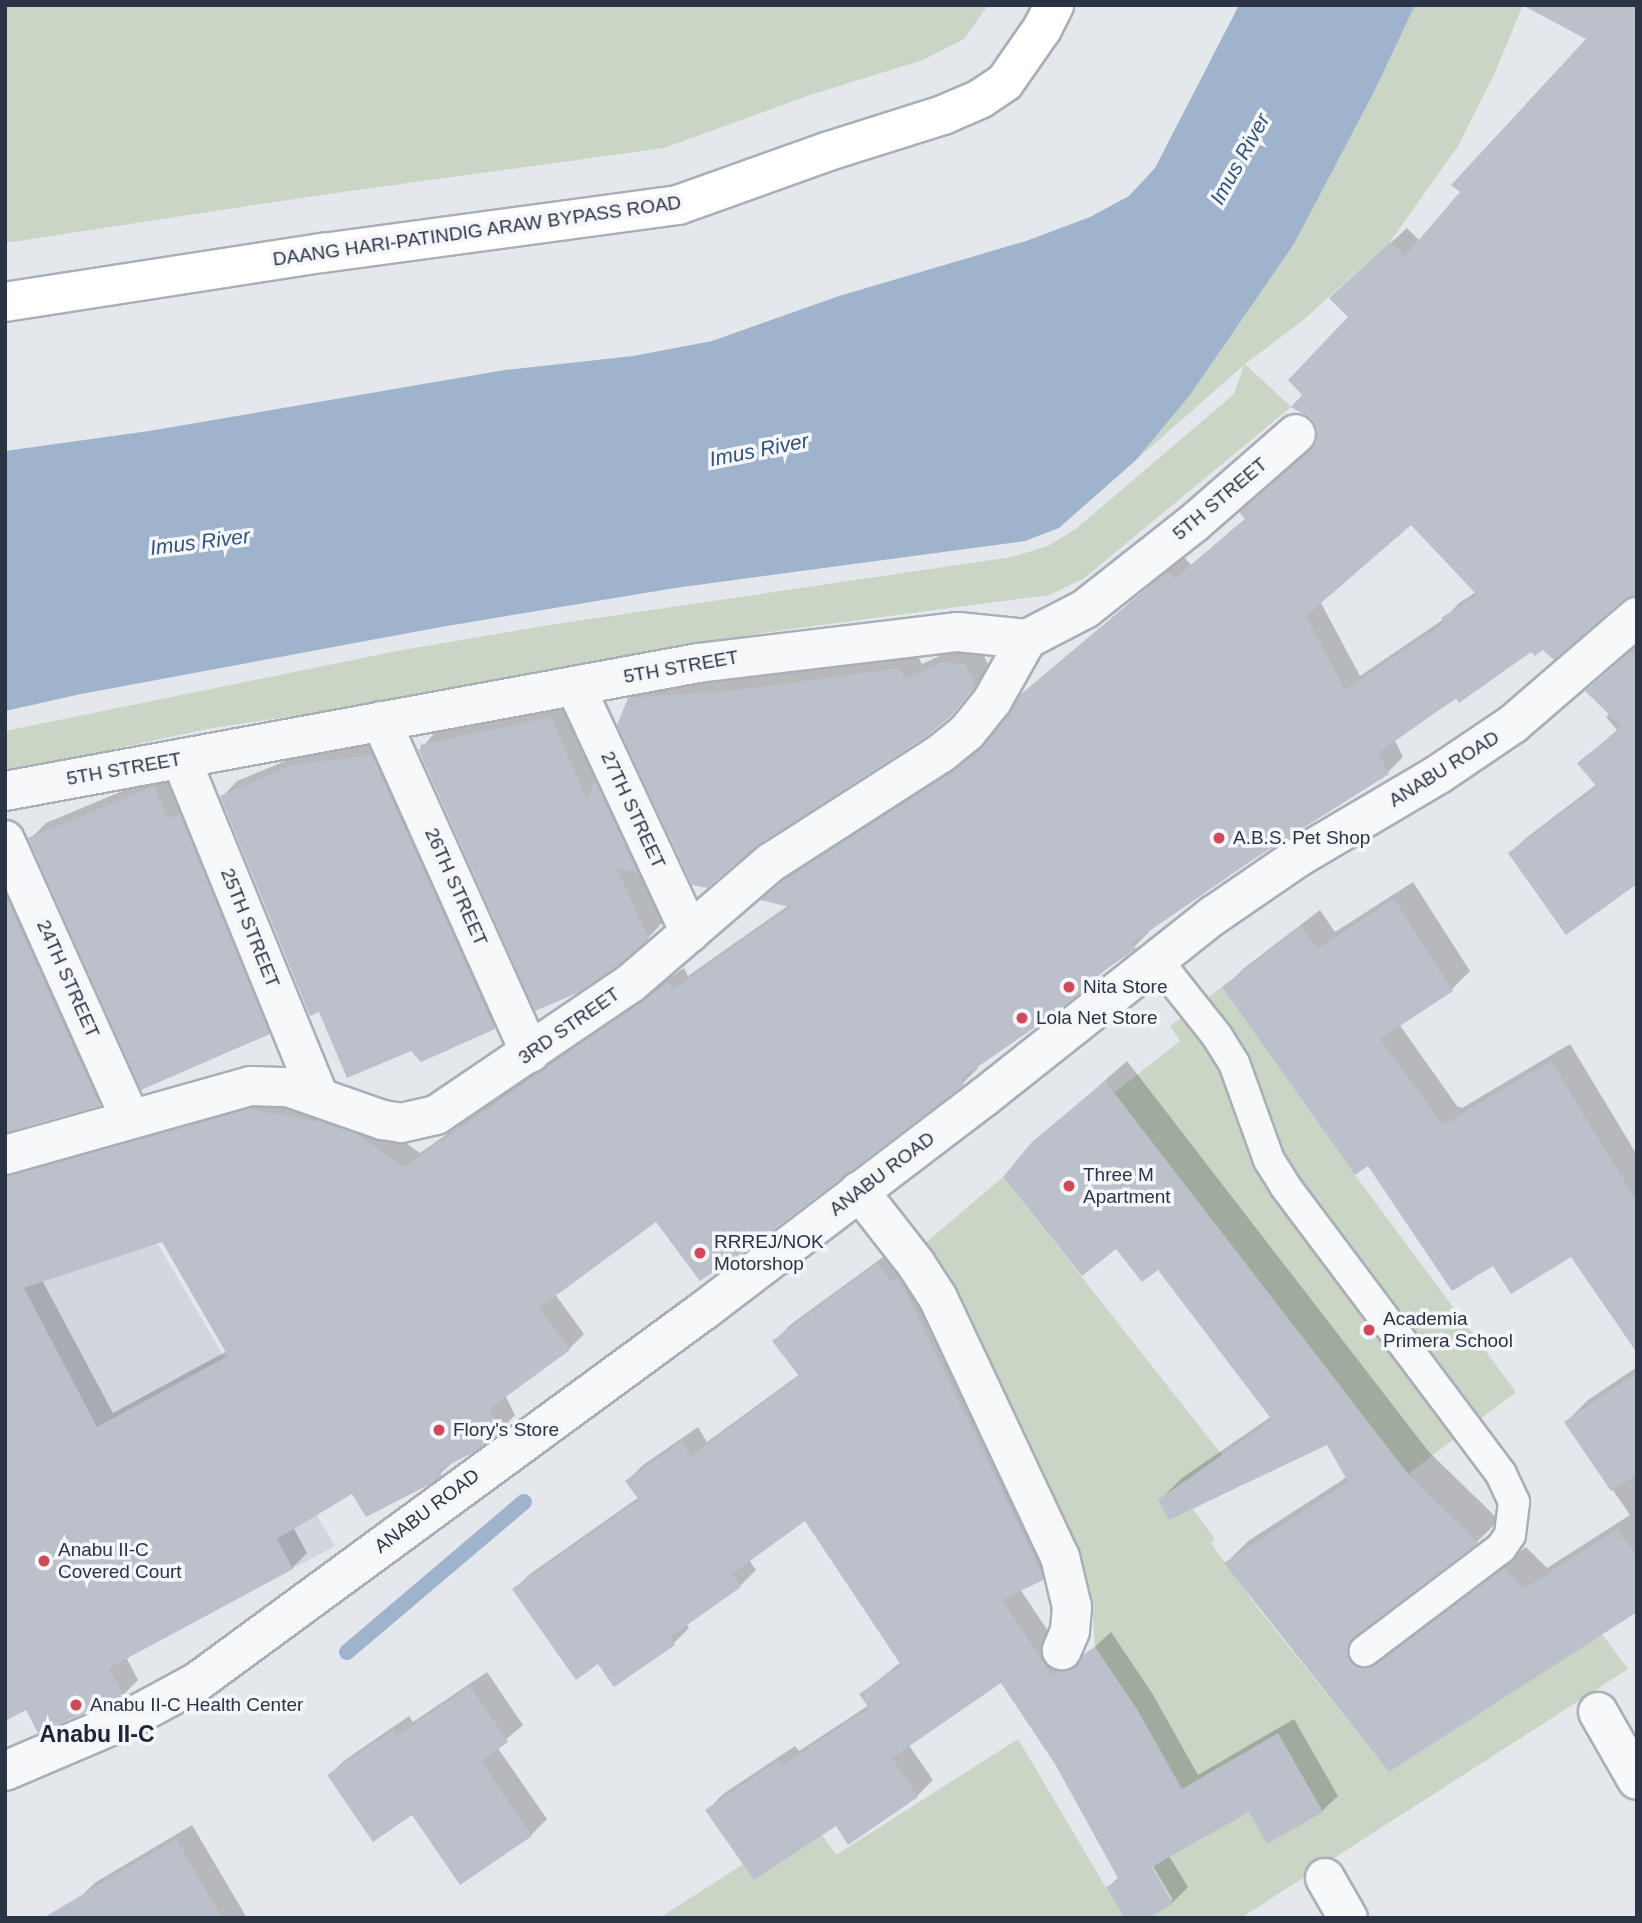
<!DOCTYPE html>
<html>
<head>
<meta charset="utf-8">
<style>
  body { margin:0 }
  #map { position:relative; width:1642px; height:1923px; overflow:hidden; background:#e4e7ec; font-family:Helvetica,sans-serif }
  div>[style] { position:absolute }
  .built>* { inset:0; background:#d2d6de }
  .green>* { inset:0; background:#c9d6c5 }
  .water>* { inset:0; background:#9fb4cc }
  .shadow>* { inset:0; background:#0003 }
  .stream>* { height:16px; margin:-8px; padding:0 8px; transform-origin:8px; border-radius:8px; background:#9fb4cc }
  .building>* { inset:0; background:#bbc0ca }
  .roads { filter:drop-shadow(2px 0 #a9aeb7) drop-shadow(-2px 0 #a9aeb7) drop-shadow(0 2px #a9aeb7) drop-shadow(0 -2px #a9aeb7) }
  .service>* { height:30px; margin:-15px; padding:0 15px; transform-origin:15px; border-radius:15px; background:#f7f8fa }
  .minor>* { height:38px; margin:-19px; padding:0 19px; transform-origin:19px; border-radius:19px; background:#f7f8fa }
  .tertiary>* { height:38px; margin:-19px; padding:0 19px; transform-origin:19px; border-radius:19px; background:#f7f8fa }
  .secondary>* { height:38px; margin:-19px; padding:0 19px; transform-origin:19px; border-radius:19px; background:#fff }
  .dots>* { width:19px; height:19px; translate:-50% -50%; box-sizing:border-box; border:4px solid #f4f6f9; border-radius:50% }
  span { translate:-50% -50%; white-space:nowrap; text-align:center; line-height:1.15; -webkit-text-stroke:7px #f4f6f9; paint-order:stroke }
  .street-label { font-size:19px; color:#2b3445 }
  .poi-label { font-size:19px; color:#2b3445 }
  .left { translate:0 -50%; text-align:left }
  .water-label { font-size:21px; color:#34527a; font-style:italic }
  .quarter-label { font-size:23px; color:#1d2536; font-weight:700 }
  .frame { position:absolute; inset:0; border:7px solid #2b3445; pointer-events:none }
</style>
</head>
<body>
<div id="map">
  <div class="built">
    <div style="clip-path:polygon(138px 1210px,335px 1546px,163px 1639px,58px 1441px,5px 1251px)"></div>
  </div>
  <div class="green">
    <div style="clip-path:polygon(5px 5px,988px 5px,964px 39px,923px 60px,810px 95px,664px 148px,314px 196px,5px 243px)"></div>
    <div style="clip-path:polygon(1415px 5px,1523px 5px,1494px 75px,1458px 146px,1390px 242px,1302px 321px,1245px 364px,1291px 407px,1083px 579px,1049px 595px,762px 633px,348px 708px,212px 728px,82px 756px,5px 769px,5px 731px,397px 651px,543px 626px,1012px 557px,1048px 546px,1077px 528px,1234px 394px,1244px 365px,1136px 460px,1190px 395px,1294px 244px,1375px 90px)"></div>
    <div style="clip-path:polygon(1222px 987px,1355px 1175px,1516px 1392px,1408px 1474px,1114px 1093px,1180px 1041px,1170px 1026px)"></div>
    <div style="clip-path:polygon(1003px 1177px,1222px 1455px,1177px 1488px,1215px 1539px,1211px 1543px,1257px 1607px,1389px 1772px,1602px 1634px,1628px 1669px,1241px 1918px,1149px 1918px,1173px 1904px,1152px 1867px,1207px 1836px,1137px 1710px,1095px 1647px,1092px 1607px,1063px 1528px,973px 1325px,954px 1290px,923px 1245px)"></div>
    <div style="clip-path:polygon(1018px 1739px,1124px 1918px,659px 1918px,812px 1820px,836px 1855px)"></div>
  </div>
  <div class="water">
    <div style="clip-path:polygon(1239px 5px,1415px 5px,1375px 90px,1294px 244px,1190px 395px,1136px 460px,1059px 528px,1025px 541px,675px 588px,441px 627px,81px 694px,5px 711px,5px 451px,149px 431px,505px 370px,633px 356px,712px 341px,839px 296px,1026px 241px,1090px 217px,1129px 196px,1155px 168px)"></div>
  </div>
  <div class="shadow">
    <div style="clip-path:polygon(evenodd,1637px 5px,1633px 594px,1543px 647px,1531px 650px,1394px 739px,1403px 757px,1388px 772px,1253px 858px,1148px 930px,1149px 932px,1134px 947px,1043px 1020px,976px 1066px,978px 1068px,963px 1083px,657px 1219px,555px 1294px,584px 1334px,569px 1349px,505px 1395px,515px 1415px,500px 1431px,455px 1460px,440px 1474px,353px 1492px,293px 1527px,307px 1553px,292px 1568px,126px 1657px,138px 1680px,123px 1695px,27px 1708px,5px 1719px,5px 1156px,266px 1095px,373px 1120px,420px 1153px,684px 968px,688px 976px,789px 905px,764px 899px,800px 866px,971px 756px,990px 740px,1038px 680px,1184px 557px,1191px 565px,1246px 518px,1257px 498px,1318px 441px,1319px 430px,1305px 395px,1351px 317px,1347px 283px,1407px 228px,1420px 241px,1637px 5px,1411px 523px,1476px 592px,1459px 603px,1444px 619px,1360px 676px,1320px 601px,1411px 523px,1637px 5px,163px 1240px,227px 1351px,113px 1413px,42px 1280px,163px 1240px)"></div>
    <div style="clip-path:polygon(1637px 645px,1637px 882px,1510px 853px,1526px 838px,1597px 784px,1580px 763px,1617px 730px,1606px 717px,1610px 713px,1588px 691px)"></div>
    <div style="clip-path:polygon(959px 647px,981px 649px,990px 669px,950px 715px,629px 699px,645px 683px,916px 653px,922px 664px)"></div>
    <div style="clip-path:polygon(567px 703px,652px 856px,639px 869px,663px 922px,648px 938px,420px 750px,437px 730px)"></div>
    <div style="clip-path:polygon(388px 740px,510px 1012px,494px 1028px,222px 797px,237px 781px,312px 750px)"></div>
    <div style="clip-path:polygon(170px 771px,284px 1017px,269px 1032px,30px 839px,46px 823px)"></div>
    <div style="clip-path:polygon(5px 846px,115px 1089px,99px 1104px,5px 1133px)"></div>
    <div style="clip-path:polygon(1413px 882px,1470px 971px,1452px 989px,1399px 1024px,1457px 1106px,1462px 1108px,1570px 1044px,1637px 1155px,1637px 1350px,1572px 1255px,1494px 1264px,1368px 1164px,1225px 987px,1243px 969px,1320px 910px,1335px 932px)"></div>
    <div style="clip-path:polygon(1127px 1061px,1429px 1452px,1499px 1520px,1477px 1542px,1373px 1621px,1369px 1631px,1399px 1644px,1526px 1547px,1547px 1568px,1630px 1515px,1566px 1422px,1588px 1400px,1637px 1367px,1637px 1611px,1389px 1770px,1226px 1563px,1248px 1541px,1347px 1477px,1328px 1443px,1160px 1500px,1182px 1478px,1272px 1416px,1158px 1268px,1034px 1143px)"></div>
    <div style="clip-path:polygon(evenodd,894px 1249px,1058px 1563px,1042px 1579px,1020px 1589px,1068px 1661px,1086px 1655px,1111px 1632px,1152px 1693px,1198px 1775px,1294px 1719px,1338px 1796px,1322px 1811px,1249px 1810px,1169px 1856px,1188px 1887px,1172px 1903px,1108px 1887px,1119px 1877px,1056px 1763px,1002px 1681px,908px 1744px,933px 1780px,917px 1796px,849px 1842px,836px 1823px,708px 1810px,723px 1794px,795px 1746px,799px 1751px,869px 1705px,861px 1694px,901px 1662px,806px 1518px,749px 1560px,756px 1570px,740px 1586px,686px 1623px,689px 1628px,674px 1643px,599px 1662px,514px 1589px,530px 1574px,639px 1497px,627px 1481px,643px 1465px,698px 1427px,707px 1442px,800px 1374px,775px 1341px,790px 1325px,894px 1249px,1149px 1859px,1173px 1900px,1169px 1900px,1146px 1861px,1149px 1859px)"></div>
    <div style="clip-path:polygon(487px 1672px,523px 1725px,497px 1747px,547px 1819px,531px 1835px,413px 1813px,329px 1775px,345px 1760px,409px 1716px,413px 1722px)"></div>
    <div style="clip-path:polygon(192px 1825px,247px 1918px,93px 1918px,80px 1897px,96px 1882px)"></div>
  </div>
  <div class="stream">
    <div style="left:347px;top:1652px;width:232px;rotate:-40.3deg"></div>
  </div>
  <div class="building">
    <div style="clip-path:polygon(evenodd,1522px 5px,1637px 5px,1637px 596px,1623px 600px,1554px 660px,1543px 650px,1535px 656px,1531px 652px,1459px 703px,1456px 698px,1378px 753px,1389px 774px,1254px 859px,1132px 943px,1136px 949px,1096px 976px,1098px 979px,1044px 1021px,960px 1079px,964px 1085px,748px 1249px,700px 1281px,656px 1222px,539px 1308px,570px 1350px,489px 1409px,501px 1432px,474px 1452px,439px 1470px,442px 1476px,432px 1483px,366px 1517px,352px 1494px,277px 1539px,293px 1569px,109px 1668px,124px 1696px,38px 1733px,26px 1710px,5px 1721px,5px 1176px,249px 1109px,323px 1122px,357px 1134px,404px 1167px,669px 982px,672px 990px,790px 907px,760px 900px,783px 881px,952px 772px,981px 749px,1020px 695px,1168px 571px,1175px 579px,1245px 519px,1239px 512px,1311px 450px,1317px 440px,1317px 429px,1312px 419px,1291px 407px,1302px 395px,1288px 380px,1348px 317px,1329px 298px,1390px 242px,1405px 256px,1460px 192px,1451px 185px,1586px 39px,1522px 5px,1411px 525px,1477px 595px,1441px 618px,1444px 623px,1345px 690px,1306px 616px,1411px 525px,1522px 5px,162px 1242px,228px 1356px,97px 1427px,24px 1288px,162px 1242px)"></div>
    <div style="clip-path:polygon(1637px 646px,1637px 884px,1566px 935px,1508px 853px,1597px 787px,1577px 763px,1622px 727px,1585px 691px)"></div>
    <div style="clip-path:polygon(942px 662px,965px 664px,976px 686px,951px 716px,927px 736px,758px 845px,707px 888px,692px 885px,617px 725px,628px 698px,737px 690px,900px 668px,906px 679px)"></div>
    <div style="clip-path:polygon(551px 717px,587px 799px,595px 780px,638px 873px,616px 868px,649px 939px,618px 966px,577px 993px,535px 1011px,418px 749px,421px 749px,420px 745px)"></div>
    <div style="clip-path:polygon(372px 755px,495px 1029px,421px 1062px,411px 1051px,347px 1078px,319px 1012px,310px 1016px,220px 796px,292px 765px)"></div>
    <div style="clip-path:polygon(154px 786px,168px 819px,180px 814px,270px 1034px,141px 1090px,28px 838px)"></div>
    <div style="clip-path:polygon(5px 894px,100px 1106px,5px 1132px)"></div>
    <div style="clip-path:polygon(1394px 899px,1453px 991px,1380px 1039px,1443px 1125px,1551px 1061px,1637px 1202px,1637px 1353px,1571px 1257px,1511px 1294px,1493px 1266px,1452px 1291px,1368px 1166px,1355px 1175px,1222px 987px,1301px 926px,1317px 949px)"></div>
    <div style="clip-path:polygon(1105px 1081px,1408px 1474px,1478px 1543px,1354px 1637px,1348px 1652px,1352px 1662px,1366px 1668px,1376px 1665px,1503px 1568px,1524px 1589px,1617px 1529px,1637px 1556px,1637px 1612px,1389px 1772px,1224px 1563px,1348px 1482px,1327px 1445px,1169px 1520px,1158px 1500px,1272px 1420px,1158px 1270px,1142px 1282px,1116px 1249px,1082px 1276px,1003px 1177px,1032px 1142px)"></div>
    <div style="clip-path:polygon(877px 1263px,891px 1281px,899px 1278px,1041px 1571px,1043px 1580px,1002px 1600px,1052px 1675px,1075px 1668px,1084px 1654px,1095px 1647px,1137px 1709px,1182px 1789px,1278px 1733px,1323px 1812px,1267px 1844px,1249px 1812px,1152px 1867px,1173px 1904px,1149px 1918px,1124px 1918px,1106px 1887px,1119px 1880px,1055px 1764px,1001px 1683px,892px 1758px,918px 1797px,848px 1845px,836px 1826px,754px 1880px,705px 1810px,779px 1760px,783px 1765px,869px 1708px,859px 1694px,901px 1665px,805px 1521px,732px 1574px,741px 1587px,670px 1637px,675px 1645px,614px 1687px,598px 1664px,576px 1680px,512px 1589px,639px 1500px,625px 1481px,682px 1441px,691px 1456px,799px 1376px,772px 1341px)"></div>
    <div style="clip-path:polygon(1637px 1373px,1637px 1474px,1611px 1491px,1564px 1422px)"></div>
    <div style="clip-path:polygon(470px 1686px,508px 1742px,481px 1761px,532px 1836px,460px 1885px,412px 1815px,373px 1842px,327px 1775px,393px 1730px,397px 1736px)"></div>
    <div style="clip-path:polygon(176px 1839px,222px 1918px,43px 1918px)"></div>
  </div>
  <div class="roads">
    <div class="service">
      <div style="left:1156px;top:959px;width:98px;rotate:51.6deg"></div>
      <div style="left:1217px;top:1036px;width:32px;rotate:58deg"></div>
      <div style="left:1234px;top:1063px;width:103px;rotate:70.2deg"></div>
      <div style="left:1269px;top:1160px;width:31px;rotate:58deg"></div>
      <div style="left:1285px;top:1186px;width:360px;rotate:53.1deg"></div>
      <div style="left:1501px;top:1474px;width:31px;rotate:65deg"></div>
      <div style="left:1514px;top:1502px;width:33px;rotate:97deg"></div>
      <div style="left:1510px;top:1535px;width:16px;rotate:125deg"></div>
      <div style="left:1501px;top:1548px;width:171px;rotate:142.9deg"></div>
    </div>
    <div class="minor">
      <div style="left:575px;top:686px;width:272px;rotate:65deg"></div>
      <div style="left:381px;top:721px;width:364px;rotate:65.8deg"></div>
      <div style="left:181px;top:759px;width:365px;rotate:67.8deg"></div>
      <div style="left:5px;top:791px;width:705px;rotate:-10.46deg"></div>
      <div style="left:698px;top:663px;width:262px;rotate:-6.8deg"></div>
      <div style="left:958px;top:632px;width:69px;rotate:5.8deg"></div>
      <div style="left:1027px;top:639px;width:65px;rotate:-27.3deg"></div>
      <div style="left:1085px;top:609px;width:139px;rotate:-38.3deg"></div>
      <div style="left:1194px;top:523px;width:135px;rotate:-41.1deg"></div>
      <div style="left:5px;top:840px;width:305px;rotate:65.8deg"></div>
      <div style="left:5px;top:1155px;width:255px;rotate:-15.7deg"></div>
      <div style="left:251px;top:1086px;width:37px;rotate:2deg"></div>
      <div style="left:288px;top:1087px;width:101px;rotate:19.2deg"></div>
      <div style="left:383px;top:1120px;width:18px;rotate:9deg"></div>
      <div style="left:401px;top:1123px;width:36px;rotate:-13deg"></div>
      <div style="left:436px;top:1115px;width:235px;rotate:-34.1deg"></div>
      <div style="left:631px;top:983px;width:184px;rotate:-40.8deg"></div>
      <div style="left:770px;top:863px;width:202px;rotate:-32.7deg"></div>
      <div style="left:940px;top:754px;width:35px;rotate:-39deg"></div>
      <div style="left:967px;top:732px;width:40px;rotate:-51deg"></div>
      <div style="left:992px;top:701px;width:71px;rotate:-60.6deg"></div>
      <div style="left:859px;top:1191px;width:93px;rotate:52deg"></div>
      <div style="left:916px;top:1264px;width:40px;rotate:57.1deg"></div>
      <div style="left:938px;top:1298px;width:286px;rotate:64.8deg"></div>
      <div style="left:1060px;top:1557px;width:51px;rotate:76.5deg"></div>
      <div style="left:1072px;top:1607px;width:24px;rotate:95deg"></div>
      <div style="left:1070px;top:1631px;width:21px;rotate:113deg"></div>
      <div style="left:1598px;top:1712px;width:78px;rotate:60.2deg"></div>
      <div style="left:1325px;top:1878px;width:46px;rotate:60.1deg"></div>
    </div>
    <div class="tertiary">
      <div style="left:5px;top:1771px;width:142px;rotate:-23.1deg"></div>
      <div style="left:136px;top:1715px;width:69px;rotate:-28.4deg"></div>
      <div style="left:197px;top:1682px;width:627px;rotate:-36.25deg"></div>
      <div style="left:703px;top:1311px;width:353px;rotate:-37.3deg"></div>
      <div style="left:984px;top:1097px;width:293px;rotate:-38.4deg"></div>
      <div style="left:1214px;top:915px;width:101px;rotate:-34.5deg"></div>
      <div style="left:1297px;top:858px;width:165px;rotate:-30.6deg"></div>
      <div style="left:1439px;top:774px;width:89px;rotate:-34deg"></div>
      <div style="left:1513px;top:724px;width:164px;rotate:-40.8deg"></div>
    </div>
    <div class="secondary">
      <div style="left:5px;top:302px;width:322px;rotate:-8.8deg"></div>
      <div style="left:323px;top:253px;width:358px;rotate:-7.7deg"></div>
      <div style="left:678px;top:205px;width:160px;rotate:-19.7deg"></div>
      <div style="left:829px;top:151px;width:120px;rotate:-17.5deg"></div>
      <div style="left:943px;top:115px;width:40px;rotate:-23.4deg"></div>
      <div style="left:980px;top:99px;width:30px;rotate:-34deg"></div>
      <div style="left:1005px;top:82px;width:65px;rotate:-55.1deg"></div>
      <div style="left:1042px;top:29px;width:27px;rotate:-63deg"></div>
    </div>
  </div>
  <div class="dots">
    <div style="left:1219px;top:838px;background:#d1495b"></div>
    <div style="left:1069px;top:987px;background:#d1495b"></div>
    <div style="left:1022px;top:1018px;background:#d1495b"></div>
    <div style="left:1069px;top:1186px;background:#d1495b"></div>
    <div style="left:700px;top:1253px;background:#d1495b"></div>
    <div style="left:1369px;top:1330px;background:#d1495b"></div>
    <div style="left:439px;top:1430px;background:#d1495b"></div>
    <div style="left:44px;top:1561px;background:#d1495b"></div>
    <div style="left:76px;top:1705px;background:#d1495b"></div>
  </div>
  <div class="street-label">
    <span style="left:477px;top:231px;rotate:-8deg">DAANG HARI-PATINDIG ARAW BYPASS ROAD</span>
    <span style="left:1220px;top:499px;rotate:-40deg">5TH STREET</span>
    <span style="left:681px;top:667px;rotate:-10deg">5TH STREET</span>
    <span style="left:124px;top:769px;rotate:-10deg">5TH STREET</span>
    <span style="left:1444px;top:769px;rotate:-32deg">ANABU ROAD</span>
    <span style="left:633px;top:810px;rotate:65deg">27TH STREET</span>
    <span style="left:456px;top:887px;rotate:66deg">26TH STREET</span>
    <span style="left:250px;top:928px;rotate:68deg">25TH STREET</span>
    <span style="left:68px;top:979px;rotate:66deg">24TH STREET</span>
    <span style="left:569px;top:1026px;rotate:-35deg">3RD STREET</span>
    <span style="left:882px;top:1174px;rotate:-37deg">ANABU ROAD</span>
    <span style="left:427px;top:1511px;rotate:-37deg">ANABU ROAD</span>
  </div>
  <div class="poi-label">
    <span class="left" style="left:1233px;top:838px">A.B.S. Pet Shop</span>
    <span class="left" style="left:1083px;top:987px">Nita Store</span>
    <span class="left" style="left:1036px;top:1018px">Lola Net Store</span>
    <span class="left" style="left:1083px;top:1186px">Three M<br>Apartment</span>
    <span class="left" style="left:714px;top:1253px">RRREJ/NOK<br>Motorshop</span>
    <span class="left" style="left:1383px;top:1330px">Academia<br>Primera School</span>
    <span class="left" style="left:453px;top:1430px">Flory's Store</span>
    <span class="left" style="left:58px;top:1561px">Anabu II-C<br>Covered Court</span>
    <span class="left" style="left:90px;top:1705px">Anabu II-C Health Center</span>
  </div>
  <div class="water-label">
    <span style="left:1240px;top:159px;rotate:-61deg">Imus River</span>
    <span style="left:759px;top:450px;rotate:-11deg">Imus River</span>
    <span style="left:200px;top:542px;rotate:-7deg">Imus River</span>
  </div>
  <div class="quarter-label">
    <span style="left:97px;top:1734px">Anabu II-C</span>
  </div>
  <div class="frame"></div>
</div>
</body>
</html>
